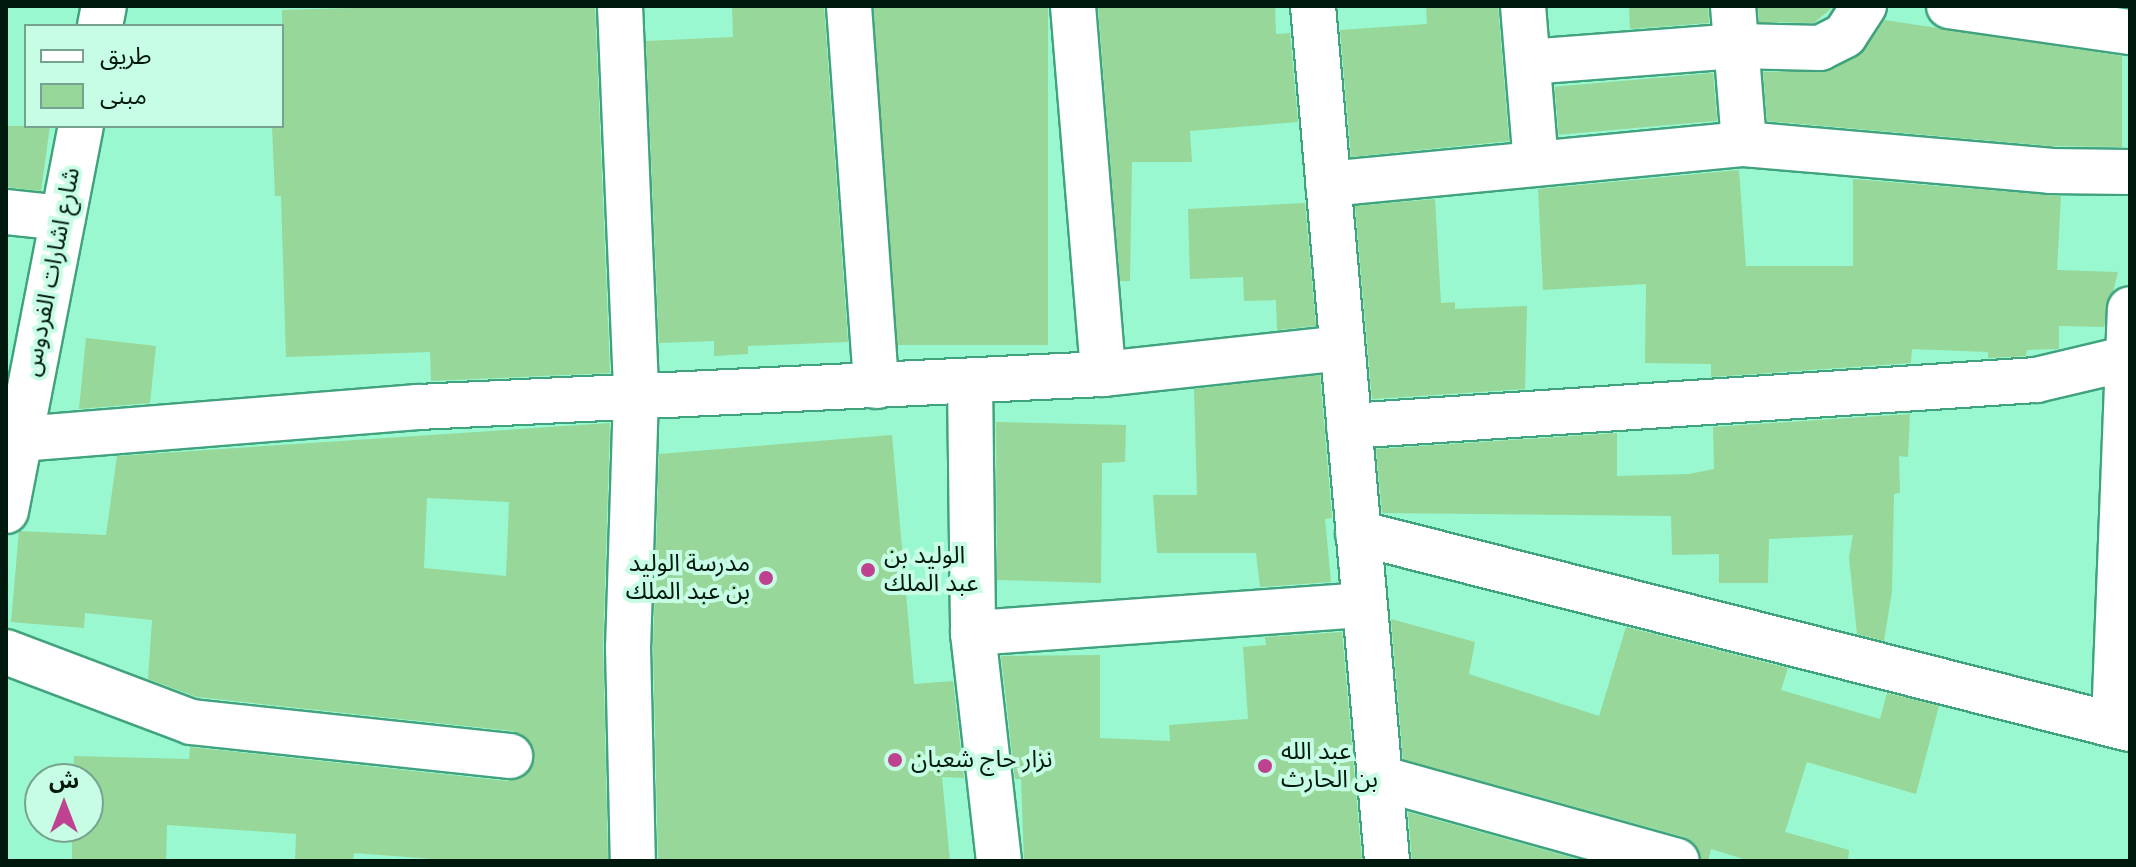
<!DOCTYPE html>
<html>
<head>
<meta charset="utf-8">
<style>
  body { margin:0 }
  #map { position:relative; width:2136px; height:867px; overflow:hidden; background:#99f8d0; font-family:"Roboto Serif","Noto Sans Arabic",serif }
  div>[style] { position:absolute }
  .building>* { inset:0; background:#97d799; transform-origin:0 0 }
  .roads { filter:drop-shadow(2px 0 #41a27e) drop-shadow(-2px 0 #41a27e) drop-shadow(0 2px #41a27e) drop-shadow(0 -2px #41a27e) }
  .minor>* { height:44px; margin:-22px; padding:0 22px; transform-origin:22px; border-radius:22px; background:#fff }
  .dots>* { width:22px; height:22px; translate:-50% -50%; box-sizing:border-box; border:4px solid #c6fde4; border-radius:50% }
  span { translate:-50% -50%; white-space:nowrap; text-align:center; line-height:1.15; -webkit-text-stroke:8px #c6fde4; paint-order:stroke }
  .street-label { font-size:24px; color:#00190f }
  .poi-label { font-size:24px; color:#00190f }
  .left { translate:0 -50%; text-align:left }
  .right { translate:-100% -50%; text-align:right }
  .frame { position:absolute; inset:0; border:8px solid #00190f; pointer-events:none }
  .legend { position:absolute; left:24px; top:24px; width:260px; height:104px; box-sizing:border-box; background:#c6fde4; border:2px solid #77a28f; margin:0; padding:10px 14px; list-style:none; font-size:24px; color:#00190f }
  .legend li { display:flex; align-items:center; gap:16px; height:40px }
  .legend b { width:40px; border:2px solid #77a28f }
  .north { position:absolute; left:24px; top:763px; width:80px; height:80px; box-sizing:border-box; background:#c6fde4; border:2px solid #77a28f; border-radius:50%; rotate:0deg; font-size:22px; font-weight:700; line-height:32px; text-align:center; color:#00190f }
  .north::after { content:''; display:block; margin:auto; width:28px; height:36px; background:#bf4291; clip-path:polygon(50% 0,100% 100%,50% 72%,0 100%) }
</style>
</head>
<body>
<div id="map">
  <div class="building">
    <div style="clip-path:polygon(425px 6px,595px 6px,610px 373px,431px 381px,430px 352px,286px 357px,281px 196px,275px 196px,272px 126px,282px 126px,282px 10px)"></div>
    <div style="clip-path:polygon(732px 6px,824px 6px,848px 342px,748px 346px,748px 354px,714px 356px,714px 341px,659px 343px,646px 41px,733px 37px)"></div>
    <div style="left:874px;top:6px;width:174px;height:339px"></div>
    <div style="clip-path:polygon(1275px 6px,1276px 34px,1290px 33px,1298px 122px,1190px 131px,1192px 162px,1132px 162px,1130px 281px,1120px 281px,1098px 8px)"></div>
    <div style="clip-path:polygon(1426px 6px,1498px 6px,1509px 141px,1351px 157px,1340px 30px,1427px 24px)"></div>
    <div style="clip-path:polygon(1629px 6px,1708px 6px,1709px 23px,1630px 29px)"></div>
    <div style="clip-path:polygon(1758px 6px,1834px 6px,1814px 23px,1759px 22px)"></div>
    <div style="clip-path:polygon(1885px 20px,2122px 56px,2122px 147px,2051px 146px,1767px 121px,1763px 72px,1832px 70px,1865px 49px)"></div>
    <div style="left:1713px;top:73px;width:48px;height:159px;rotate:85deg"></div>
    <div style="clip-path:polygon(6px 126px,50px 126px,41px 191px,6px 187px)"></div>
    <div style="clip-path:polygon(1739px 170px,1746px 266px,1853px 266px,1853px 179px,2061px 196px,2057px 270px,2118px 272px,2104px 327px,2059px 326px,2059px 349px,2027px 350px,2026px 356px,1988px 358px,1988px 352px,1912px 349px,1911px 363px,1711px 377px,1711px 364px,1645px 363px,1646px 284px,1543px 290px,1538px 189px)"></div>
    <div style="clip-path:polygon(1435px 199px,1441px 303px,1455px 302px,1455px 309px,1527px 306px,1525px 389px,1372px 399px,1355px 206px)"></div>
    <div style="clip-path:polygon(1305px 203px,1316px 326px,1277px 330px,1276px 300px,1244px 301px,1243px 277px,1190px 279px,1188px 209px)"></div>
    <div style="clip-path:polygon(86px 338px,156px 346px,150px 403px,79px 409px)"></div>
    <div style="clip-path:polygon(1320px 375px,1332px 518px,1325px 519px,1331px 582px,1260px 587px,1256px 553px,1157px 553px,1153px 495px,1197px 495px,1194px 389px)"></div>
    <div style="clip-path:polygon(1910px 414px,1908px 457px,1899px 456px,1900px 493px,1894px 494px,1892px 591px,1884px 641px,1857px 634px,1849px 557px,1853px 535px,1769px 539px,1768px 583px,1719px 583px,1719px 554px,1672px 555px,1671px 516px,1382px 513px,1376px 449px,1617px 433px,1617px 476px,1689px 474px,1714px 469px,1713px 427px)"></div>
    <div style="clip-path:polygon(996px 422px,1126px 425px,1125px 462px,1102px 463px,1101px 583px,997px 580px)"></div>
    <div style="clip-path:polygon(evenodd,610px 423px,603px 648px,608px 861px,460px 861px,354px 853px,353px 861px,295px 861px,296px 834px,167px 825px,166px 861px,72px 861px,72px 827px,88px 827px,88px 779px,73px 779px,74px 756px,189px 759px,190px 747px,507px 781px,530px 771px,533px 747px,513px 731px,197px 697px,148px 679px,152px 620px,85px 613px,84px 628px,11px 622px,19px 531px,106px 535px,117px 456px,610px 423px,427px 498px,509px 502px,506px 576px,424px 568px,427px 498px)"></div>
    <div style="clip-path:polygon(892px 435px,914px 684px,953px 681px,964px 778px,942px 777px,950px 861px,658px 861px,653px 647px,659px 454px)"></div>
    <div style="clip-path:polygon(1391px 619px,1475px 642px,1469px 674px,1599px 716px,1626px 627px,1788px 668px,1781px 690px,1880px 719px,1887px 693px,1939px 706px,1916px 794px,1807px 762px,1785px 832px,1849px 850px,1848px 861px,1750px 861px,1711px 849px,1708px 861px,1701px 861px,1695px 844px,1684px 837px,1403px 759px)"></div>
    <div style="clip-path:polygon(1342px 632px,1362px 861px,1024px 861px,1021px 779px,1015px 779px,1001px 656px,1100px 655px,1100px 738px,1170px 741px,1169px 725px,1248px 719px,1243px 647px,1266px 645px,1265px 637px)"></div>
    <div style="clip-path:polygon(1408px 812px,1584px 861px,1412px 861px)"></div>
  </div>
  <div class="roads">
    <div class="minor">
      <div style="left:620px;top:6px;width:389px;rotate:87.6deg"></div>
      <div style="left:636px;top:395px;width:252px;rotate:91.8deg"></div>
      <div style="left:628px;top:647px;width:214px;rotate:88.7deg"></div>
      <div style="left:849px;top:6px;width:381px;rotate:85.9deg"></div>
      <div style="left:1073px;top:6px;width:369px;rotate:85.3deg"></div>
      <div style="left:1313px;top:6px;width:858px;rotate:85.05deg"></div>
      <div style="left:1523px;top:6px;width:158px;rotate:85.3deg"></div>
      <div style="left:1733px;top:6px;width:138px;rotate:85.4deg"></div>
      <div style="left:1949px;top:6px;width:183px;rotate:8.2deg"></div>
      <div style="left:100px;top:26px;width:20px;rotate:-79deg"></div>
      <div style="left:1528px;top:62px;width:211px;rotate:-4.4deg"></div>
      <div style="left:1738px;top:46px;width:82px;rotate:1.4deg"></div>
      <div style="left:1820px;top:48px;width:28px;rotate:-27deg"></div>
      <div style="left:1845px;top:35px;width:35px;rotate:-57deg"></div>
      <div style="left:1328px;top:184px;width:418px;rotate:-5.5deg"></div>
      <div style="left:1744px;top:144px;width:307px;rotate:5deg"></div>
      <div style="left:2050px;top:171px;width:80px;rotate:0.7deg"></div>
      <div style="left:6px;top:212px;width:57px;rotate:6deg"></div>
      <div style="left:970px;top:381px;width:252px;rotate:89.3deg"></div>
      <div style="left:973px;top:633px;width:229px;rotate:83.5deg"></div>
      <div style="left:1349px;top:426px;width:689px;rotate:-3.83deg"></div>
      <div style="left:2036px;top:380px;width:91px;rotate:-13.3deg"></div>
      <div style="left:20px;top:439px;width:399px;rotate:-4.6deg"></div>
      <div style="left:418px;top:407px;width:686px;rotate:-2.76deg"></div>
      <div style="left:1103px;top:374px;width:239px;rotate:-6.2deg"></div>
      <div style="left:6px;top:511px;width:392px;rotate:-79deg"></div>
      <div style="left:1358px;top:533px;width:796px;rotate:14.25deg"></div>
      <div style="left:973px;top:633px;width:392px;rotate:-4.1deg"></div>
      <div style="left:6px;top:652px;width:198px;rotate:20.7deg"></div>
      <div style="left:191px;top:722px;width:321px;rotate:6.1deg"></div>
      <div style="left:2114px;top:723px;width:414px;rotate:-87.8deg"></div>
      <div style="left:1380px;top:778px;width:308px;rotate:15.6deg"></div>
    </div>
  </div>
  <div class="dots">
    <div style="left:868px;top:570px;background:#bf4291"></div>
    <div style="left:766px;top:578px;background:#bf4291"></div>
    <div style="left:895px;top:760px;background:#bf4291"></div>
    <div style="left:1265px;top:766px;background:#bf4291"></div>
  </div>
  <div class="street-label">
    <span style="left:52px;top:272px;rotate:-79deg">شارع اشارات الفردوس</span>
  </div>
  <div class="poi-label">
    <span class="left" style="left:884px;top:570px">الوليد بن<br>عبد الملك</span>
    <span class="right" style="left:750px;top:578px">مدرسة الوليد<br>بن عبد الملك</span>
    <span class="left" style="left:1281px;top:766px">عبد الله<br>بن الحارث</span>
    <span class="left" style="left:911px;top:760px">نزار حاج شعبان</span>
  </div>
  <div class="frame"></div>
  <ul class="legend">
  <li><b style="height:10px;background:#fff"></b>طريق</li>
  <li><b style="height:22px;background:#97d799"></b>مبنى</li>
  </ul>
  <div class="north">ش</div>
</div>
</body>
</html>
